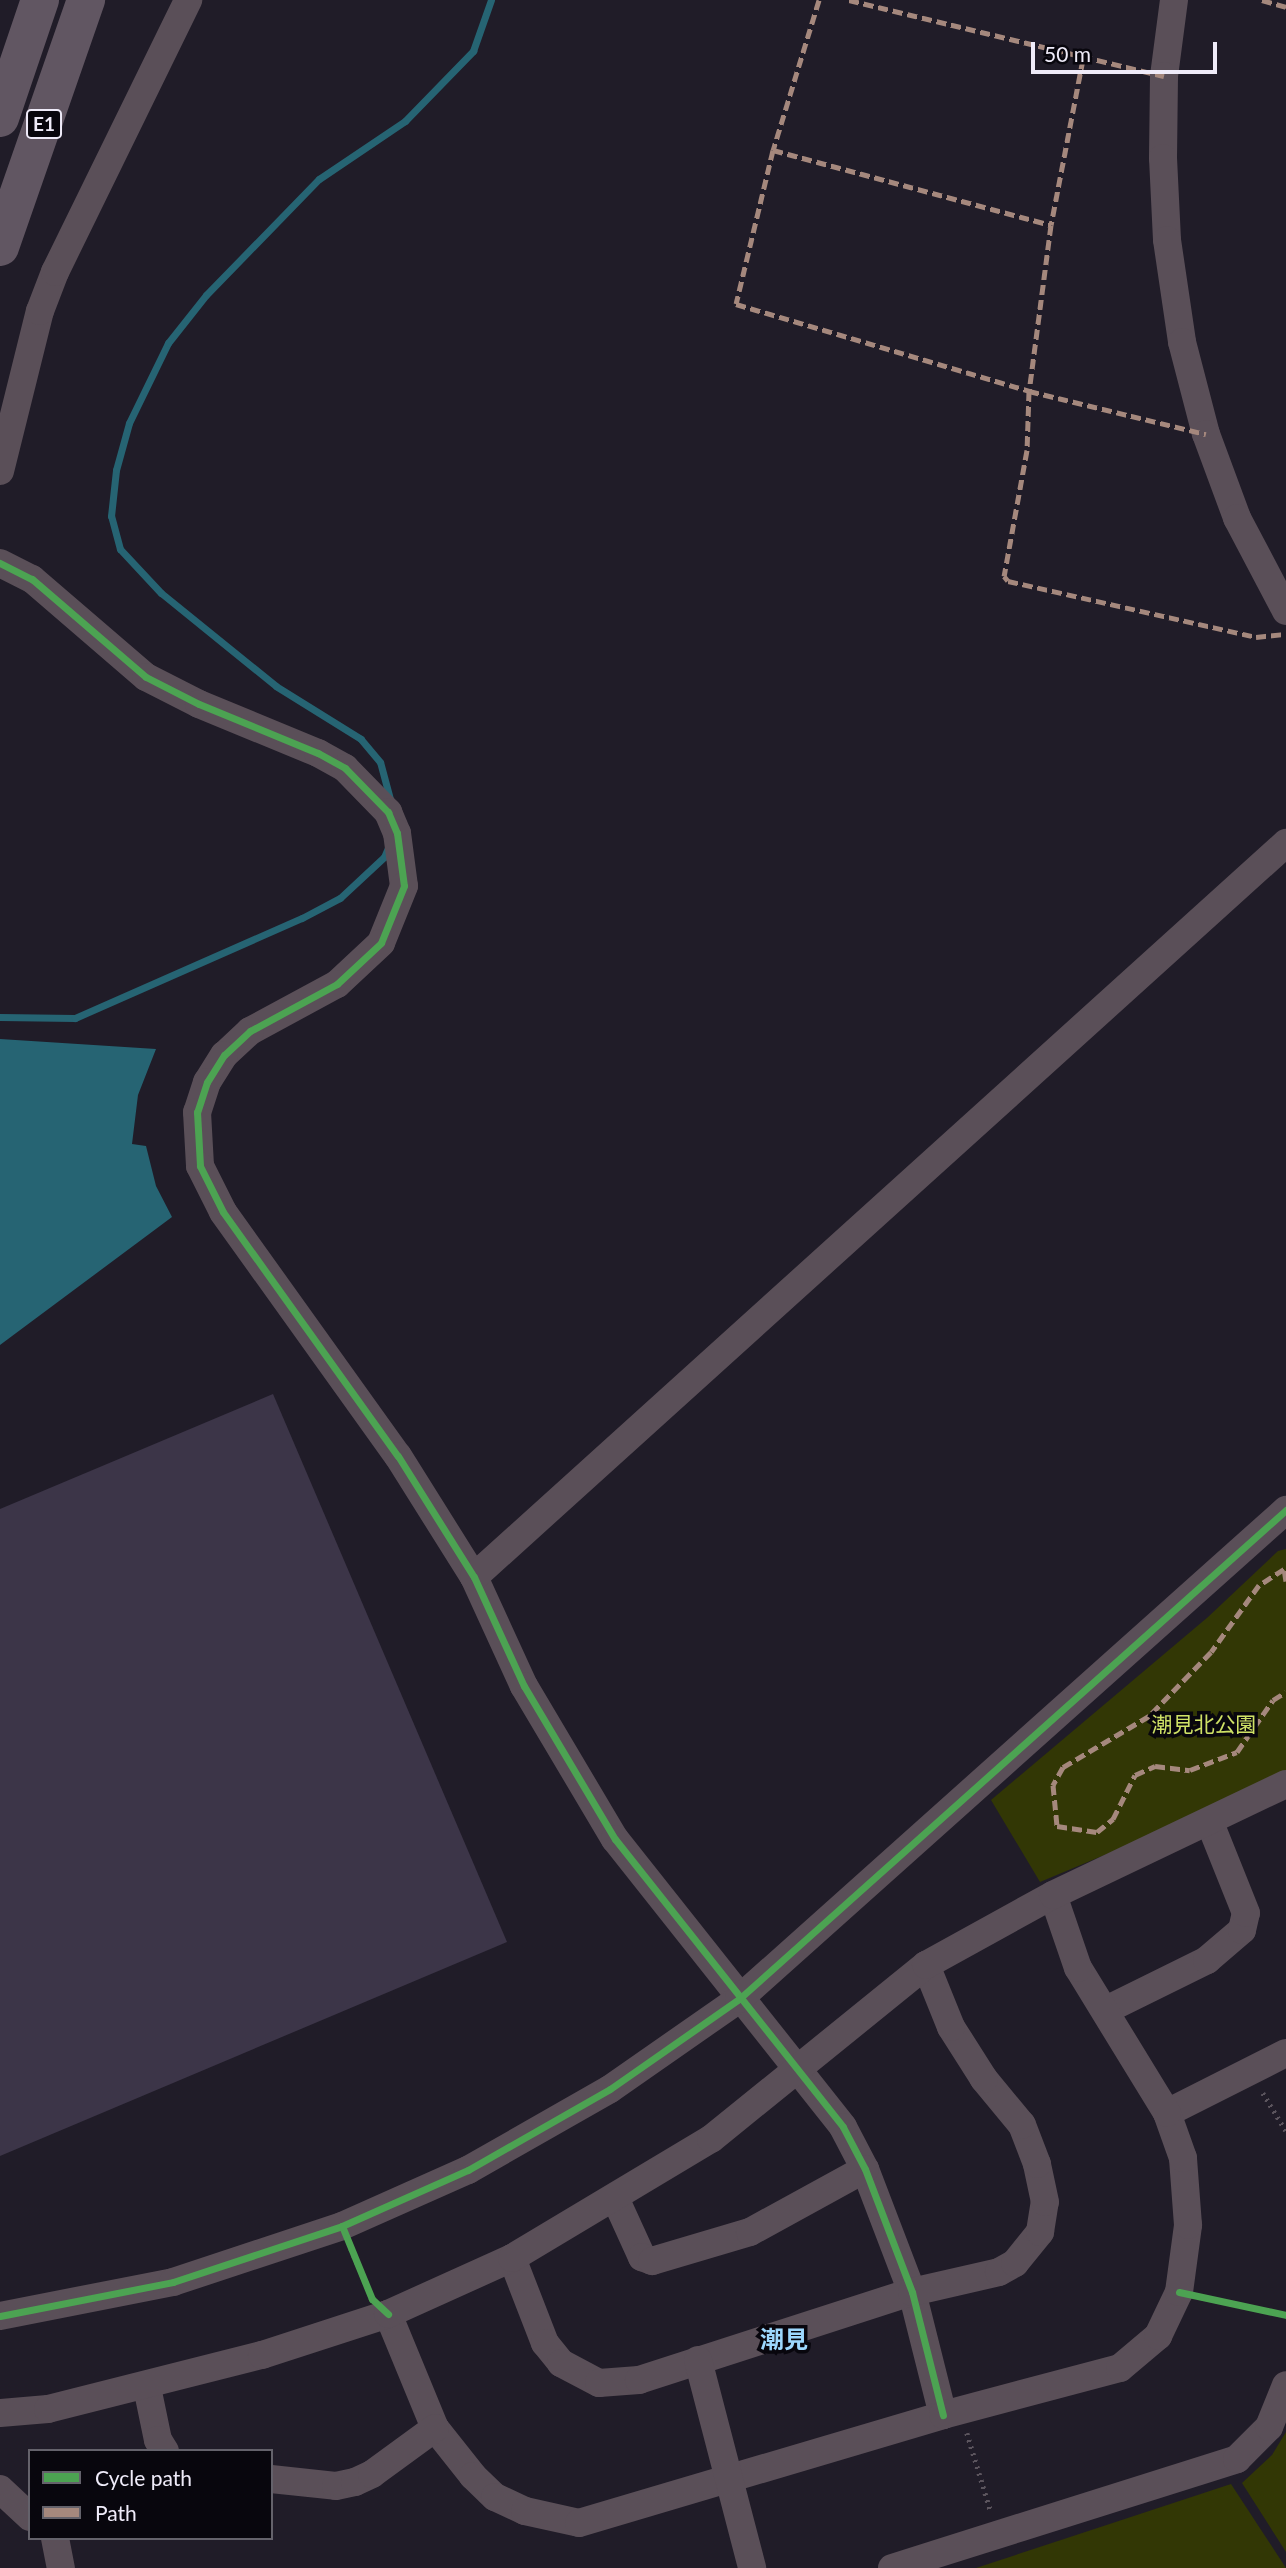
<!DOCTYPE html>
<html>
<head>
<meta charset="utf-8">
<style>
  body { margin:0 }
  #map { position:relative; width:1286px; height:2568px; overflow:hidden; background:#201c28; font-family:Lato,"Noto Sans JP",sans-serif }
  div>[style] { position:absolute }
  .green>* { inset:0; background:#323705 }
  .water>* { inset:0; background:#266473 }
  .stream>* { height:7px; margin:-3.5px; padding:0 3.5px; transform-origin:3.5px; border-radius:3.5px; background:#266473 }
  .building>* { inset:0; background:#3c3548 }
  .path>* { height:4.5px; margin-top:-2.25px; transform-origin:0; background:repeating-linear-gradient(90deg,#5b545d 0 2px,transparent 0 7px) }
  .minor>* { height:28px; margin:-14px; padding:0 14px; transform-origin:14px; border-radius:14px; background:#5a4f58 }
  .highway>* { height:38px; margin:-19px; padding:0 19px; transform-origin:19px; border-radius:19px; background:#615662 }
  .quiet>* { height:5px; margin-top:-2.5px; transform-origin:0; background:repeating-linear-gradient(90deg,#a5887d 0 10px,transparent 0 15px) }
  .cycleway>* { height:7px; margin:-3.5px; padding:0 3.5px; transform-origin:3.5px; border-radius:3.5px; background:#4ca352 }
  span { translate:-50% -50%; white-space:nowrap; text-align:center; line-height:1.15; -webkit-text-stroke:7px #08060d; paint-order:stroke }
  .shield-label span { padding:2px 5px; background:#08060d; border:2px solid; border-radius:5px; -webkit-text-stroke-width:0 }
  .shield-label { font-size:19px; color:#efebf9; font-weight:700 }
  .park-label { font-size:21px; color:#cfe166 }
  .quarter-label { font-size:24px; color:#9dd8fe; font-weight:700 }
  .legend { position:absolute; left:28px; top:2449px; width:245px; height:91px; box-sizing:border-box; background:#08060d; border:2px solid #64626b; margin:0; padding:9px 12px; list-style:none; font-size:21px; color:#efebf9 }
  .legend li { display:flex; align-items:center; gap:14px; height:35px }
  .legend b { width:35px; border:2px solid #64626b }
  .scale { position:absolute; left:1031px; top:42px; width:186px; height:32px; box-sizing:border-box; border:4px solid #efebf9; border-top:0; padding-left:9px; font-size:21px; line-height:24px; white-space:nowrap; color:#efebf9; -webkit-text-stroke:5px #08060d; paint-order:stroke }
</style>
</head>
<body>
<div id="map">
  <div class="green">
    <div style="clip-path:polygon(1286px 1549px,1286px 1771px,1207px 1812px,1040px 1882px,991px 1800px,1208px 1617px,1278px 1551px)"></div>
    <div style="clip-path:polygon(1286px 2432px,1286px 2552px,1242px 2483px,1272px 2455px)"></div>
    <div style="clip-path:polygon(1231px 2484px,1286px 2568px,976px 2568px)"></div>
  </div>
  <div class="water">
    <div style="clip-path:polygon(0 1039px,156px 1049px,138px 1095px,132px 1144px,146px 1146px,156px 1186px,172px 1217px,0 1345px)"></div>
  </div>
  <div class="stream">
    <div style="left:390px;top:799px;width:38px;rotate:-105deg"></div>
    <div style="left:380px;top:762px;width:30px;rotate:-130deg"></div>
    <div style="left:361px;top:739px;width:100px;rotate:-148.1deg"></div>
    <div style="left:276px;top:686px;width:148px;rotate:-141deg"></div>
    <div style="left:161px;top:593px;width:60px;rotate:-133deg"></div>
    <div style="left:120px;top:549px;width:34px;rotate:-105deg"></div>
    <div style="left:111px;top:516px;width:46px;rotate:-83.8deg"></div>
    <div style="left:116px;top:470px;width:49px;rotate:-74.5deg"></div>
    <div style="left:129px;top:423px;width:89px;rotate:-64deg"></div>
    <div style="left:168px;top:343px;width:61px;rotate:-51.6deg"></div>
    <div style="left:206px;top:295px;width:162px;rotate:-45.8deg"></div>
    <div style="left:319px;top:179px;width:104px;rotate:-34deg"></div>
    <div style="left:405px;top:121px;width:98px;rotate:-45.8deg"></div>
    <div style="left:473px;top:51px;width:54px;rotate:-70.6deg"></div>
    <div style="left:0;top:1017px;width:75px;rotate:0.8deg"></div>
    <div style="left:75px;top:1018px;width:248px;rotate:-23.8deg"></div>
    <div style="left:302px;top:918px;width:43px;rotate:-27.8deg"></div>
    <div style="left:340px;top:898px;width:60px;rotate:-43deg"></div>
    <div style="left:384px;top:857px;width:13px;rotate:-67deg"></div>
  </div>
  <div class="building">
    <div style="clip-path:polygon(273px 1394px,507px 1942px,0 2156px,0 1509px)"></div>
  </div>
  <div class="path">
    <div style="left:1263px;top:2093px;width:44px;rotate:58.8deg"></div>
    <div style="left:351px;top:2249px;width:48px;rotate:66.6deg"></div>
    <div style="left:1201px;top:2297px;width:87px;rotate:12deg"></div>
    <div style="left:967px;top:2433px;width:83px;rotate:73.1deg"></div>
  </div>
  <div class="minor">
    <div style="left:1174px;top:0;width:77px;rotate:97.5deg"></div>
    <div style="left:1164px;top:76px;width:82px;rotate:90.7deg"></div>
    <div style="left:1163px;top:158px;width:82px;rotate:87.2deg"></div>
    <div style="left:1167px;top:240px;width:103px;rotate:81.6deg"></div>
    <div style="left:1182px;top:342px;width:95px;rotate:75.4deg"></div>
    <div style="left:1206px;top:434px;width:90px;rotate:69.7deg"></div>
    <div style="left:1237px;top:518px;width:105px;rotate:62.2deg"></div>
    <div style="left:0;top:471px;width:165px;rotate:-76deg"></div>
    <div style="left:40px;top:311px;width:42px;rotate:-69deg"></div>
    <div style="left:55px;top:272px;width:303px;rotate:-63.9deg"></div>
    <div style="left:0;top:563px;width:36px;rotate:27deg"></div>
    <div style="left:32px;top:579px;width:150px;rotate:40.7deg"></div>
    <div style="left:146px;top:677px;width:59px;rotate:27deg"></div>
    <div style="left:199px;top:704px;width:129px;rotate:22.4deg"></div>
    <div style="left:318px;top:753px;width:31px;rotate:29deg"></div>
    <div style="left:345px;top:768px;width:62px;rotate:45.7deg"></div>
    <div style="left:388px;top:812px;width:23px;rotate:67deg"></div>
    <div style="left:397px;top:833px;width:53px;rotate:82.5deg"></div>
    <div style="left:404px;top:886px;width:61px;rotate:112deg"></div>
    <div style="left:381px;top:943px;width:60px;rotate:137deg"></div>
    <div style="left:337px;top:984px;width:99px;rotate:151.6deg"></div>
    <div style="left:250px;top:1031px;width:35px;rotate:137deg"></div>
    <div style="left:224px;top:1055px;width:32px;rotate:122deg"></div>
    <div style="left:207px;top:1082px;width:32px;rotate:108deg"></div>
    <div style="left:197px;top:1112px;width:54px;rotate:86.8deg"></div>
    <div style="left:200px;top:1166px;width:51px;rotate:63.4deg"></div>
    <div style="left:223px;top:1212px;width:300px;rotate:54.4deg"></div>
    <div style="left:398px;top:1456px;width:143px;rotate:57.9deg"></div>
    <div style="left:474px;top:1577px;width:120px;rotate:65.4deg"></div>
    <div style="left:524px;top:1686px;width:178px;rotate:59.3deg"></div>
    <div style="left:615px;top:1839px;width:367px;rotate:51.6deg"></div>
    <div style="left:843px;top:2127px;width:47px;rotate:62.4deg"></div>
    <div style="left:865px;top:2169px;width:132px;rotate:69.1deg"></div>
    <div style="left:912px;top:2292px;width:127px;rotate:75.9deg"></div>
    <div style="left:474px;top:1577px;width:1095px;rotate:-42.11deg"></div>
    <div style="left:1106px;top:2010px;width:113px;rotate:-26.3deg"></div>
    <div style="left:1207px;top:1960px;width:46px;rotate:-40.6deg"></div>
    <div style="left:1242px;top:1930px;width:17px;rotate:-77deg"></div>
    <div style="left:1246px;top:1913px;width:97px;rotate:-111.8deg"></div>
    <div style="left:1167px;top:2113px;width:133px;rotate:-26.8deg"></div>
    <div style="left:616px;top:2200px;width:63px;rotate:65.5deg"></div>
    <div style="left:642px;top:2257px;width:11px;rotate:22deg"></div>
    <div style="left:652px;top:2261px;width:102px;rotate:-16.5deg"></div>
    <div style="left:750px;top:2232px;width:131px;rotate:-28.7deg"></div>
    <div style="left:512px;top:2258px;width:91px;rotate:68.8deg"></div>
    <div style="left:545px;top:2343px;width:26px;rotate:51deg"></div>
    <div style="left:561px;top:2363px;width:43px;rotate:27.8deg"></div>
    <div style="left:599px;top:2383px;width:40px;rotate:-4.3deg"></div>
    <div style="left:639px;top:2380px;width:287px;rotate:-17.9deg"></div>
    <div style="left:912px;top:2292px;width:89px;rotate:-12.9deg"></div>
    <div style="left:999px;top:2272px;width:18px;rotate:-29deg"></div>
    <div style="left:1015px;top:2263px;width:40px;rotate:-51deg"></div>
    <div style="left:1040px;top:2232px;width:30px;rotate:-81deg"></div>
    <div style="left:1045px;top:2202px;width:39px;rotate:-102deg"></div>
    <div style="left:1037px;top:2164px;width:42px;rotate:-111deg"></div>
    <div style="left:1022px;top:2125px;width:60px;rotate:-129.6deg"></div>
    <div style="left:984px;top:2079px;width:62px;rotate:-122.4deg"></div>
    <div style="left:951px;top:2027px;width:67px;rotate:-112deg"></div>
    <div style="left:388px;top:2314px;width:123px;rotate:67.6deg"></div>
    <div style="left:435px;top:2428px;width:61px;rotate:51.6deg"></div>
    <div style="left:473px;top:2476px;width:30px;rotate:44deg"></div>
    <div style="left:495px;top:2497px;width:33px;rotate:25deg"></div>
    <div style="left:525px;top:2511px;width:55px;rotate:12.5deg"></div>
    <div style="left:579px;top:2523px;width:380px;rotate:-16.5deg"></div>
    <div style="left:943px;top:2415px;width:183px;rotate:-14.9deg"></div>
    <div style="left:1120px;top:2368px;width:50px;rotate:-40.1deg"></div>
    <div style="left:1158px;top:2336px;width:49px;rotate:-64.5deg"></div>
    <div style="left:1179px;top:2292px;width:68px;rotate:-82.3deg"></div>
    <div style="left:1188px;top:2225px;width:67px;rotate:-94.3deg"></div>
    <div style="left:1183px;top:2158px;width:48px;rotate:-109.6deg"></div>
    <div style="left:1167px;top:2113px;width:170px;rotate:-121.5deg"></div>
    <div style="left:1078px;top:1968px;width:77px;rotate:-108.9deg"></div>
    <div style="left:0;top:2316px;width:176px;rotate:-11.1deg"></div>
    <div style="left:173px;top:2282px;width:178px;rotate:-18.3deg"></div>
    <div style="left:342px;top:2226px;width:138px;rotate:-24deg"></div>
    <div style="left:468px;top:2170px;width:163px;rotate:-29.7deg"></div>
    <div style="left:610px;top:2089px;width:157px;rotate:-34.9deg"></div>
    <div style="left:739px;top:1999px;width:734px;rotate:-41.8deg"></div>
    <div style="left:698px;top:2360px;width:215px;rotate:75.4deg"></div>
    <div style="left:147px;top:2387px;width:54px;rotate:78.3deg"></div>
    <div style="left:158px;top:2440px;width:13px;rotate:58deg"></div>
    <div style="left:0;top:2413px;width:48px;rotate:-4.8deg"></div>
    <div style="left:48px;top:2409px;width:221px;rotate:-14.2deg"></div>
    <div style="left:262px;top:2355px;width:133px;rotate:-18deg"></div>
    <div style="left:388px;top:2314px;width:136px;rotate:-24.3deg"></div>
    <div style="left:512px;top:2258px;width:232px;rotate:-30.9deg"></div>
    <div style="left:711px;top:2139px;width:277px;rotate:-39deg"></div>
    <div style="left:926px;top:1965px;width:145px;rotate:-28.9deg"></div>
    <div style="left:1053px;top:1895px;width:258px;rotate:-25.5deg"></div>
    <div style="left:271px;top:2479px;width:65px;rotate:6.1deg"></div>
    <div style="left:336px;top:2486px;width:19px;rotate:-12deg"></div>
    <div style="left:355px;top:2482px;width:19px;rotate:-25deg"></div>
    <div style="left:372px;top:2474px;width:78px;rotate:-36.1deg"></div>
    <div style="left:0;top:2489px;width:41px;rotate:43deg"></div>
    <div style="left:55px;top:2538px;width:31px;rotate:79deg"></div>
    <div style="left:892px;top:2568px;width:362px;rotate:-17.5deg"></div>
    <div style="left:1237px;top:2459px;width:45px;rotate:-45deg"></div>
    <div style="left:1269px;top:2427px;width:45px;rotate:-68deg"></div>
  </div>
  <div class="highway">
    <div style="left:0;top:118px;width:125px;rotate:-71.3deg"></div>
    <div style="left:0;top:247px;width:262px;rotate:-70.8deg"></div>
  </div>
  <div class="quiet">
    <div style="left:819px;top:0;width:157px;rotate:107deg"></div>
    <div style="left:773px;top:150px;width:158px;rotate:103.5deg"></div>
    <div style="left:736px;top:304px;width:306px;rotate:16.5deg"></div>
    <div style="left:1029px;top:391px;width:182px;rotate:13.7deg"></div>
    <div style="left:849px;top:0;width:324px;rotate:13.6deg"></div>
    <div style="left:1262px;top:0;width:25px;rotate:16deg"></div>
    <div style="left:1083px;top:59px;width:169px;rotate:100.9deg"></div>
    <div style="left:1051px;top:225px;width:167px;rotate:97.5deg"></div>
    <div style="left:1029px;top:391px;width:59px;rotate:91.9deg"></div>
    <div style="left:1027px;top:450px;width:128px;rotate:100.3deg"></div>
    <div style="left:1004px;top:576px;width:6px;rotate:51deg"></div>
    <div style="left:1008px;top:581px;width:254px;rotate:12.7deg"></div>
    <div style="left:1256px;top:637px;width:30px;rotate:-6deg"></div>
    <div style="left:773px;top:150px;width:288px;rotate:15.1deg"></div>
    <div style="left:1286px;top:1581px;width:12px;rotate:-99deg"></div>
    <div style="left:1284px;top:1569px;width:30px;rotate:147deg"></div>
    <div style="left:1259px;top:1585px;width:82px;rotate:125.6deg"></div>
    <div style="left:1211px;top:1652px;width:89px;rotate:134.1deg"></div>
    <div style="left:1149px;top:1716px;width:100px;rotate:149.3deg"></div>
    <div style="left:1063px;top:1767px;width:21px;rotate:119deg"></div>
    <div style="left:1053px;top:1785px;width:41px;rotate:84.4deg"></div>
    <div style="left:1057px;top:1826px;width:40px;rotate:8.5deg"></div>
    <div style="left:1097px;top:1832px;width:21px;rotate:-39deg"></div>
    <div style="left:1113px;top:1819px;width:49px;rotate:-63.4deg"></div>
    <div style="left:1135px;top:1775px;width:22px;rotate:-24deg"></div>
    <div style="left:1155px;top:1766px;width:35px;rotate:7deg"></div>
    <div style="left:1190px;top:1770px;width:50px;rotate:-21deg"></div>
    <div style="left:1237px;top:1752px;width:63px;rotate:-55.3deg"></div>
    <div style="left:1273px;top:1700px;width:15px;rotate:-32deg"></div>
  </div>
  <div class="cycleway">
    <div style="left:0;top:563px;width:36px;rotate:27deg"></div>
    <div style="left:32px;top:579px;width:150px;rotate:40.7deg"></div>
    <div style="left:146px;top:677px;width:59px;rotate:27deg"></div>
    <div style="left:199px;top:704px;width:129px;rotate:22.4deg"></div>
    <div style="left:318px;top:753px;width:31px;rotate:29deg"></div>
    <div style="left:345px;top:768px;width:62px;rotate:45.7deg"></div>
    <div style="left:388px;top:812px;width:23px;rotate:67deg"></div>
    <div style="left:397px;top:833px;width:53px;rotate:82.5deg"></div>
    <div style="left:404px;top:886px;width:61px;rotate:112deg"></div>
    <div style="left:381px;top:943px;width:60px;rotate:137deg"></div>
    <div style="left:337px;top:984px;width:99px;rotate:151.6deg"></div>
    <div style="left:250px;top:1031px;width:35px;rotate:137deg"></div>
    <div style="left:224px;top:1055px;width:32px;rotate:122deg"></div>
    <div style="left:207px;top:1082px;width:32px;rotate:108deg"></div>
    <div style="left:197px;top:1112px;width:54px;rotate:86.8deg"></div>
    <div style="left:200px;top:1166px;width:51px;rotate:63.4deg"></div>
    <div style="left:223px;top:1212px;width:300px;rotate:54.4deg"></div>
    <div style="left:398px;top:1456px;width:143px;rotate:57.9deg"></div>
    <div style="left:474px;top:1577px;width:120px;rotate:65.4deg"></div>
    <div style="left:524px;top:1686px;width:178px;rotate:59.3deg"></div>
    <div style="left:615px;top:1839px;width:367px;rotate:51.6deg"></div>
    <div style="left:843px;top:2127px;width:47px;rotate:62.4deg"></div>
    <div style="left:865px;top:2169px;width:132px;rotate:69.1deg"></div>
    <div style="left:912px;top:2292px;width:127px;rotate:75.9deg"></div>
    <div style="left:342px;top:2226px;width:79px;rotate:67.7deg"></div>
    <div style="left:372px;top:2299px;width:22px;rotate:43deg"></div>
    <div style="left:1179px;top:2292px;width:109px;rotate:12.1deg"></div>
    <div style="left:0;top:2316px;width:176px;rotate:-11.1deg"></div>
    <div style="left:173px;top:2282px;width:178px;rotate:-18.3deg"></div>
    <div style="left:342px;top:2226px;width:138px;rotate:-24deg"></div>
    <div style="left:468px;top:2170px;width:163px;rotate:-29.7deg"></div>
    <div style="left:610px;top:2089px;width:157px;rotate:-34.9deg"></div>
    <div style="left:739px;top:1999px;width:734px;rotate:-41.8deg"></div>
  </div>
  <div class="shield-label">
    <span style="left:44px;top:124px">E1</span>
  </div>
  <div class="park-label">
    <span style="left:1204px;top:1724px">潮見北公園</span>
  </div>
  <div class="quarter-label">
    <span style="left:784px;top:2339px">潮見</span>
  </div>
  <ul class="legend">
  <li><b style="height:9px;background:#4ca352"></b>Cycle path</li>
  <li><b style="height:9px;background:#a5887d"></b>Path</li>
  </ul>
  <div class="scale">50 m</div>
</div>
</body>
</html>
